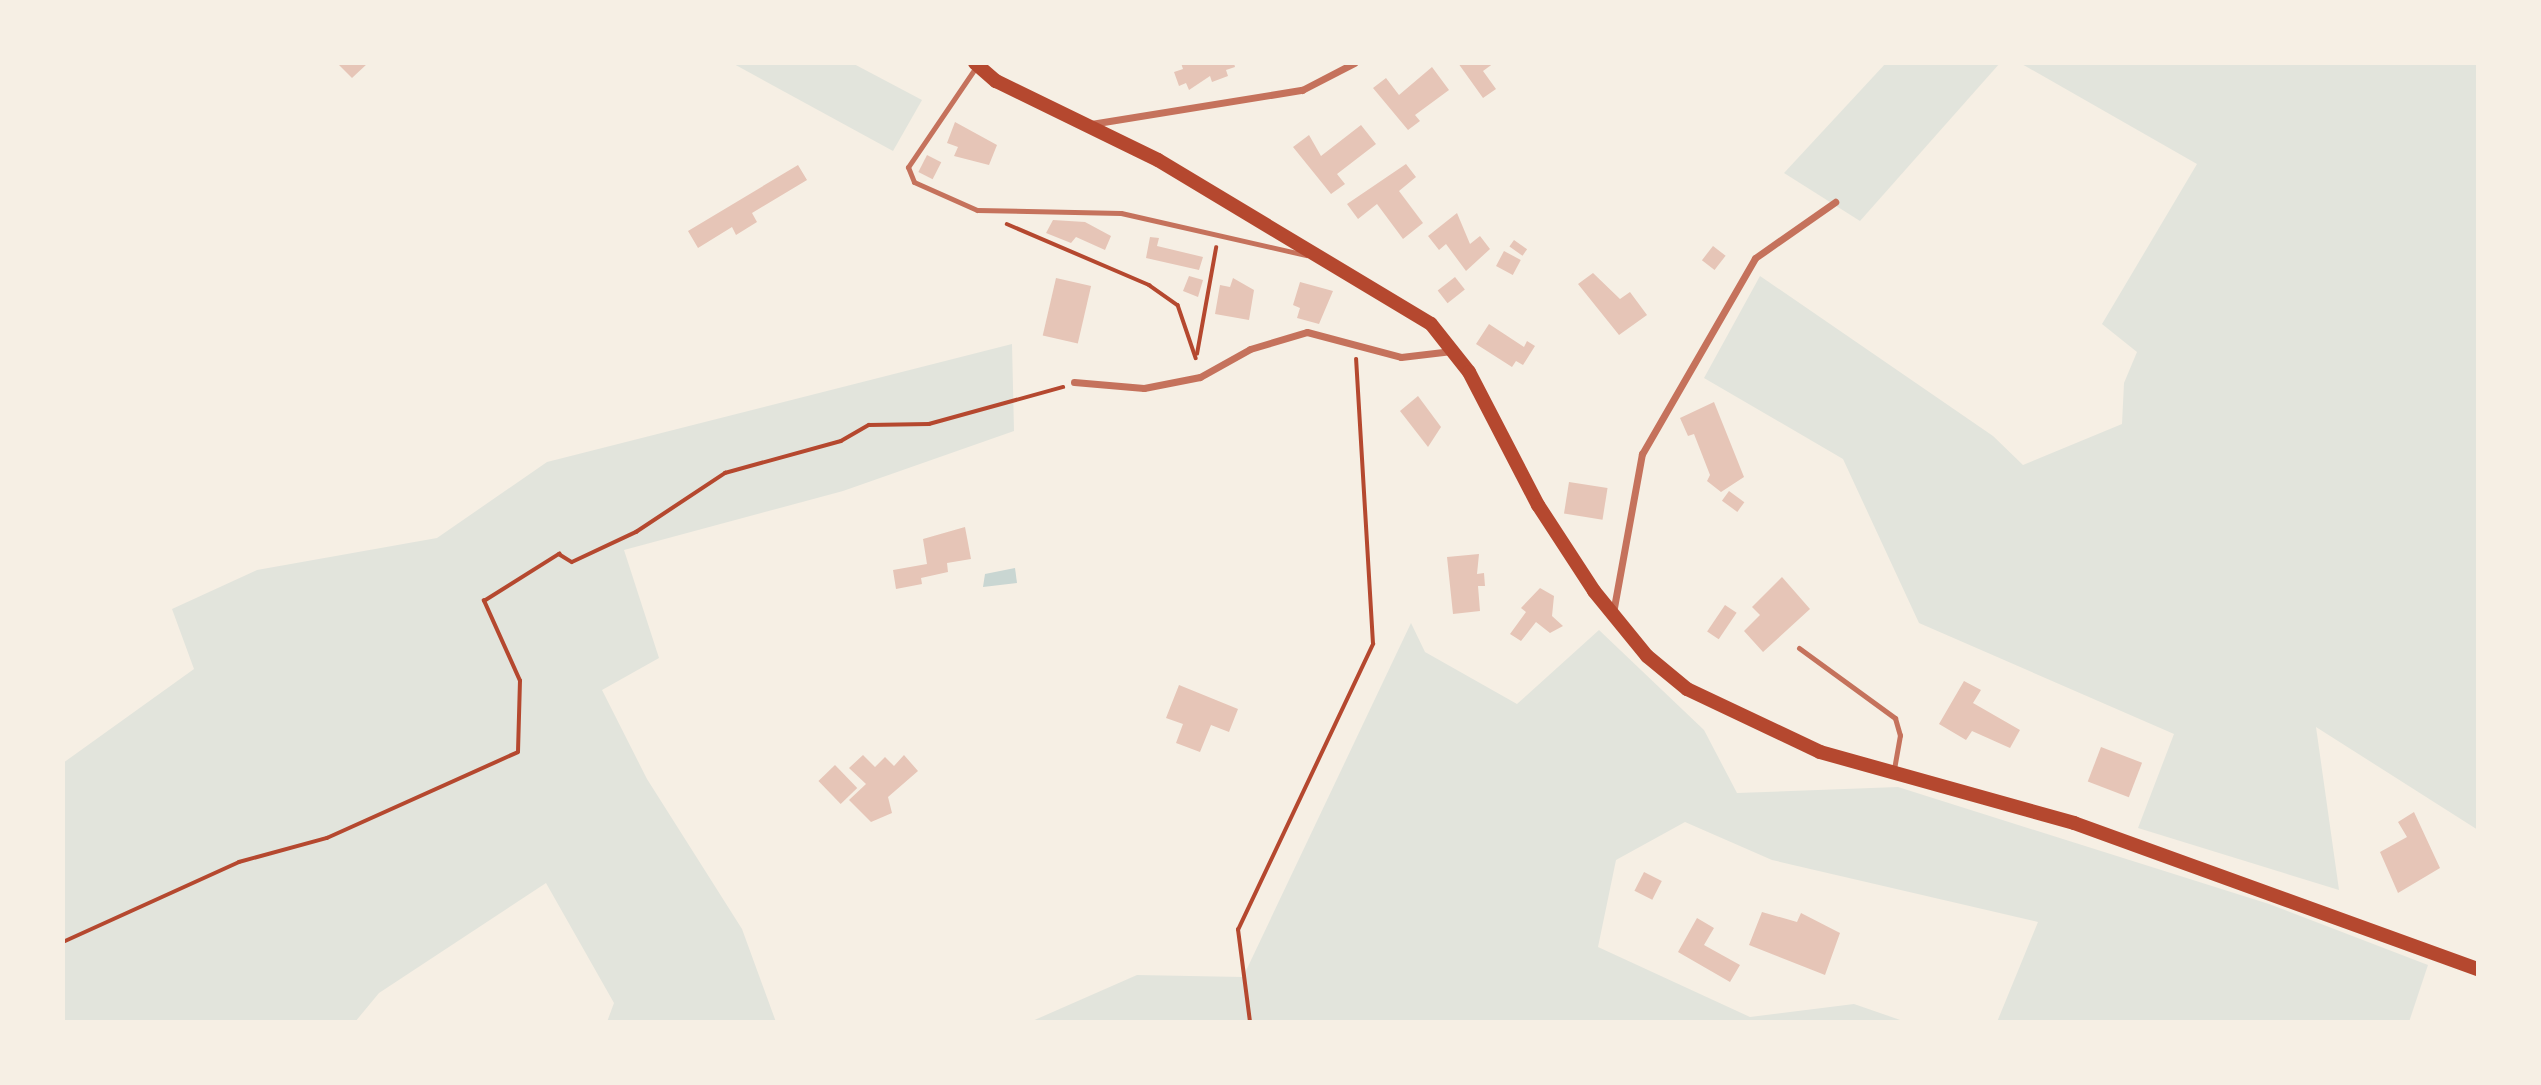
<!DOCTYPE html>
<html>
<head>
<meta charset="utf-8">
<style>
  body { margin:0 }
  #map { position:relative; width:2541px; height:1085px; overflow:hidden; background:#f6efe4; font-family:"Fira Sans Condensed",sans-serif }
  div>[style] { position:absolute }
  .green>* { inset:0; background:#e2e4dc }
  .water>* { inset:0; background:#c9d6d2 }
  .building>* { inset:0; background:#e6c5b7; transform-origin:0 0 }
  .path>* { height:3.5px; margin:-1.75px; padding:0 1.75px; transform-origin:1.75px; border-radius:1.75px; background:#b5482f }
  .service>* { height:5px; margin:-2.5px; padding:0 2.5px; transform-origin:2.5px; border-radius:2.5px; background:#c5725c }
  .minor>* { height:7px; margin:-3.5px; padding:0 3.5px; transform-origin:3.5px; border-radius:3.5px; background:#c5725c }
  .secondary>* { height:14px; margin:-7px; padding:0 7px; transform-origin:7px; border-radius:7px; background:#b5482f }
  span { translate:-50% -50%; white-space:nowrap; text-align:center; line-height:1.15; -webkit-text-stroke:5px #f6efe4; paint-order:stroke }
  .frame { position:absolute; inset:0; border:65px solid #f6efe4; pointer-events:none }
</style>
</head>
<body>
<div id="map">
  <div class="green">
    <div style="clip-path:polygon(732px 63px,852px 63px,922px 100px,893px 151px)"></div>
    <div style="clip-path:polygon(1886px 63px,2000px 63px,1860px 221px,1784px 173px)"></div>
    <div style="clip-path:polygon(2020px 63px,2478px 63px,2478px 830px,2316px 727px,2339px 890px,2138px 828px,2174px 734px,1919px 623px,1843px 459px,1704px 378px,1760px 276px,1993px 436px,2023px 465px,2122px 424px,2124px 383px,2137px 352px,2102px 324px,2197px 164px)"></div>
    <div style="clip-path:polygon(1012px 344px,1014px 431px,843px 491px,624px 550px,659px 658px,602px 690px,647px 779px,742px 929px,776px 1022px,607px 1022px,614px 1003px,546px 883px,379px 993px,355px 1022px,63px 1022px,63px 763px,194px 669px,172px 609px,257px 570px,437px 538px,547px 462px)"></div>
    <div style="clip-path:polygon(1411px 623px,1425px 652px,1517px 704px,1599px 630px,1704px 730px,1737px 793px,1898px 787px,2269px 904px,2428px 965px,2409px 1022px,1997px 1022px,2038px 922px,1772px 860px,1685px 822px,1616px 860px,1598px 947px,1750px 1017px,1854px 1004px,1906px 1022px,1030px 1022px,1137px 975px,1243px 977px)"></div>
  </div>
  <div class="water">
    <div style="clip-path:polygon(1015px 568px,1017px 583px,983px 587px,985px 574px)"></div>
  </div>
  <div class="building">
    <div style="clip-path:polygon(337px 63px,368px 63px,352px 78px)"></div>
    <div style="clip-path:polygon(1181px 63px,1234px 63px,1235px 67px,1226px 70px,1228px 76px,1212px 82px,1210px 76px,1189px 90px,1186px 83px,1179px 86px,1174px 72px,1183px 69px)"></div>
    <div style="clip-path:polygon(1458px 63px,1494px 63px,1483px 71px,1496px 89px,1483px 98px)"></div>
    <div style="clip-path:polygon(1432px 67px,1449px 90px,1415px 115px,1420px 121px,1408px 130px,1373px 88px,1386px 78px,1399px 95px)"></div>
    <div style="clip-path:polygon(955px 122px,997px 145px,989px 165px,954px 156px,958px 147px,947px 143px)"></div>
    <div style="clip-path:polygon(1361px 125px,1376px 144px,1337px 174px,1345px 184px,1331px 194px,1293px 147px,1309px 135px,1321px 156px)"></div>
    <div style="left:927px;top:155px;width:16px;height:19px;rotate:27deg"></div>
    <div style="clip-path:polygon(1406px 164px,1416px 177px,1399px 191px,1423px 223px,1403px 239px,1377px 204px,1358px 219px,1347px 204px)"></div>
    <div style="clip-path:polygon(798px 165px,807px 180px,752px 213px,757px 222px,736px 235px,732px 227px,698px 248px,688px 231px)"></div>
    <div style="clip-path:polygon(1457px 213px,1470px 244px,1480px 236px,1490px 249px,1466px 271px,1446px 244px,1439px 250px,1428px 236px)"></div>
    <div style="clip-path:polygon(1053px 220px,1085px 222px,1111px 236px,1105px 250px,1076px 237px,1071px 243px,1046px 233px)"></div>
    <div style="clip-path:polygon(1150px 237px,1159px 238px,1157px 246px,1203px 257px,1199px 270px,1146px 258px)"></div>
    <div style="left:1514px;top:240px;width:16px;height:8px;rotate:35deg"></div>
    <div style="left:1713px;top:246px;width:16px;height:18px;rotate:38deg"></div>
    <div style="left:1504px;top:251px;width:19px;height:17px;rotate:28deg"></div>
    <div style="clip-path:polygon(1593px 273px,1620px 299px,1630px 292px,1647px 315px,1619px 335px,1578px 284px)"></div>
    <div style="clip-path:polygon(1189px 276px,1203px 280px,1198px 297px,1183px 291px)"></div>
    <div style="left:1455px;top:277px;width:16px;height:22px;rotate:52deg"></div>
    <div style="left:1056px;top:278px;width:36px;height:59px;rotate:13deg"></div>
    <div style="clip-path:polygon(1233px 278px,1254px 290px,1249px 320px,1215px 314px,1220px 285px,1230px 287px)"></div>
    <div style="clip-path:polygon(1300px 282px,1333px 291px,1319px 324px,1297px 318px,1300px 308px,1293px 305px)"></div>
    <div style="clip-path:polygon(1489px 324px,1524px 347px,1527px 341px,1535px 346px,1523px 365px,1516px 361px,1512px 367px,1476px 344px)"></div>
    <div style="clip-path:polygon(1418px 396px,1441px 427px,1428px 447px,1400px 411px)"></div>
    <div style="clip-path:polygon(1714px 402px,1744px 477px,1721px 492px,1707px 481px,1710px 475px,1694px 434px,1688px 436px,1680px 418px)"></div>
    <div style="left:1569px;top:482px;width:39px;height:32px;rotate:9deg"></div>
    <div style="left:1729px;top:491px;width:19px;height:12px;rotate:36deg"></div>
    <div style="clip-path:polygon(965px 527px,971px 559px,947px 563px,948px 572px,921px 578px,922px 584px,896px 589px,893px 570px,927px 564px,923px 539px)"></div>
    <div style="clip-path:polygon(1479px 554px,1477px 574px,1484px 573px,1485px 586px,1478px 586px,1480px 611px,1453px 614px,1447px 557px)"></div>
    <div style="clip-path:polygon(1782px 577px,1810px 609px,1763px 652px,1744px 631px,1760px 615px,1752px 607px)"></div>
    <div style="clip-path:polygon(1540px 588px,1554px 596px,1552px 616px,1563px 626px,1550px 633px,1536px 622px,1521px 641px,1510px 634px,1526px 612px,1521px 608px)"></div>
    <div style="left:1725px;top:605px;width:14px;height:32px;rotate:34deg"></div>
    <div style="clip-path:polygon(1964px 681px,1981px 690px,1973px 703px,2020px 730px,2010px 748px,1972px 731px,1966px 740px,1939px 724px)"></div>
    <div style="clip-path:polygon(1179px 685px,1238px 709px,1229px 732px,1211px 725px,1200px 752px,1176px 743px,1183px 724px,1166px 718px)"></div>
    <div style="left:2101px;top:747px;width:44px;height:37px;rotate:21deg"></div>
    <div style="clip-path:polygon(863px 755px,875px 767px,885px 757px,894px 766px,904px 755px,918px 771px,888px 797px,892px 813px,871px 822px,849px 800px,866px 784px,849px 768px)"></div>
    <div style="left:835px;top:765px;width:32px;height:23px;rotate:46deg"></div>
    <div style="clip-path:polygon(2414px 812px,2440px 868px,2398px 893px,2380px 852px,2407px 837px,2398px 822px)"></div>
    <div style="left:1644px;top:872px;width:20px;height:21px;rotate:27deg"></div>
    <div style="clip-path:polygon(1762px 912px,1797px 922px,1801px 913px,1840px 933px,1825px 975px,1749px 945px)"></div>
    <div style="clip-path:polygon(1697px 918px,1714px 928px,1704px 945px,1740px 965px,1730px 982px,1678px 952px)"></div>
  </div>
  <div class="path">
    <div style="left:1007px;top:224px;width:155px;rotate:23.2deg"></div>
    <div style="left:1149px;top:285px;width:35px;rotate:35deg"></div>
    <div style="left:1178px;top:305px;width:56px;rotate:71.2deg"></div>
    <div style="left:1197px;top:354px;width:108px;rotate:-79.8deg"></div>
    <div style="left:63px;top:942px;width:193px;rotate:-24.4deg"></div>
    <div style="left:239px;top:862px;width:91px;rotate:-15.3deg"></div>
    <div style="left:327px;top:838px;width:209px;rotate:-24.2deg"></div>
    <div style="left:518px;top:752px;width:71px;rotate:-88.4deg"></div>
    <div style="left:520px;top:681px;width:88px;rotate:-114.2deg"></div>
    <div style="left:484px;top:601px;width:89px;rotate:-32.1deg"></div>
    <div style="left:559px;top:554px;width:15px;rotate:32deg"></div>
    <div style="left:572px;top:562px;width:71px;rotate:-25.1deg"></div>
    <div style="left:636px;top:532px;width:107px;rotate:-33.5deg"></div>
    <div style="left:725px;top:473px;width:120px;rotate:-15.4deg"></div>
    <div style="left:841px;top:441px;width:32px;rotate:-30deg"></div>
    <div style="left:869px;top:425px;width:60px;rotate:-1deg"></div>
    <div style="left:929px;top:424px;width:139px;rotate:-15.4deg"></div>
    <div style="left:1250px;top:1022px;width:93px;rotate:-97.4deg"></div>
    <div style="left:1238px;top:930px;width:316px;rotate:-64.7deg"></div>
    <div style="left:1373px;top:644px;width:285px;rotate:-93.4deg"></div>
  </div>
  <div class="service">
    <div style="left:976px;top:67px;width:121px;rotate:124.2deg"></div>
    <div style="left:908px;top:167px;width:16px;rotate:68deg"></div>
    <div style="left:914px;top:182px;width:69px;rotate:24deg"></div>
    <div style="left:977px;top:210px;width:144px;rotate:1.2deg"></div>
    <div style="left:1121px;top:213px;width:190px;rotate:12.8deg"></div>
    <div style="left:2478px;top:453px;width:53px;rotate:90deg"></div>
    <div style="left:1799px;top:648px;width:119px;rotate:36.1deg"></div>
    <div style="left:1895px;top:718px;width:18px;rotate:74deg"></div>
    <div style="left:1900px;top:735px;width:36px;rotate:100deg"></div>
  </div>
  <div class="minor">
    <div style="left:1091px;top:124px;width:214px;rotate:-9.2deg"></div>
    <div style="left:1302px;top:90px;width:59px;rotate:-27.4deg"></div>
    <div style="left:1074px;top:382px;width:70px;rotate:4.9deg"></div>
    <div style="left:1144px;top:388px;width:57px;rotate:-11.1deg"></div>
    <div style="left:1200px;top:377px;width:57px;rotate:-29.2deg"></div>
    <div style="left:1250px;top:349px;width:59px;rotate:-16.6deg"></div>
    <div style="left:1307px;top:332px;width:97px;rotate:14.9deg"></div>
    <div style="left:1401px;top:357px;width:51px;rotate:-6.7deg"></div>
    <div style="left:1613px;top:613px;width:162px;rotate:-79.7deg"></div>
    <div style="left:1642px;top:454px;width:226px;rotate:-60deg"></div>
    <div style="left:1755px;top:258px;width:98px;rotate:-35deg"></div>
  </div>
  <div class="secondary">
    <div style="left:975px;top:63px;width:28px;rotate:41deg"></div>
    <div style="left:996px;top:81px;width:180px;rotate:26deg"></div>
    <div style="left:1158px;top:160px;width:318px;rotate:31deg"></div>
    <div style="left:1431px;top:324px;width:61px;rotate:51.6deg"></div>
    <div style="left:1469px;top:372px;width:150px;rotate:62.6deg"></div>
    <div style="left:1538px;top:505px;width:103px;rotate:56.9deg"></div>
    <div style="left:1594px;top:591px;width:84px;rotate:50.8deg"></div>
    <div style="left:1647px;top:656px;width:52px;rotate:39.5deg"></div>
    <div style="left:1687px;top:689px;width:147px;rotate:25.3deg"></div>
    <div style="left:1820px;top:752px;width:264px;rotate:15.6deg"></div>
    <div style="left:2074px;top:823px;width:430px;rotate:19.9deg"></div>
  </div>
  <div class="frame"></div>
</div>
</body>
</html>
